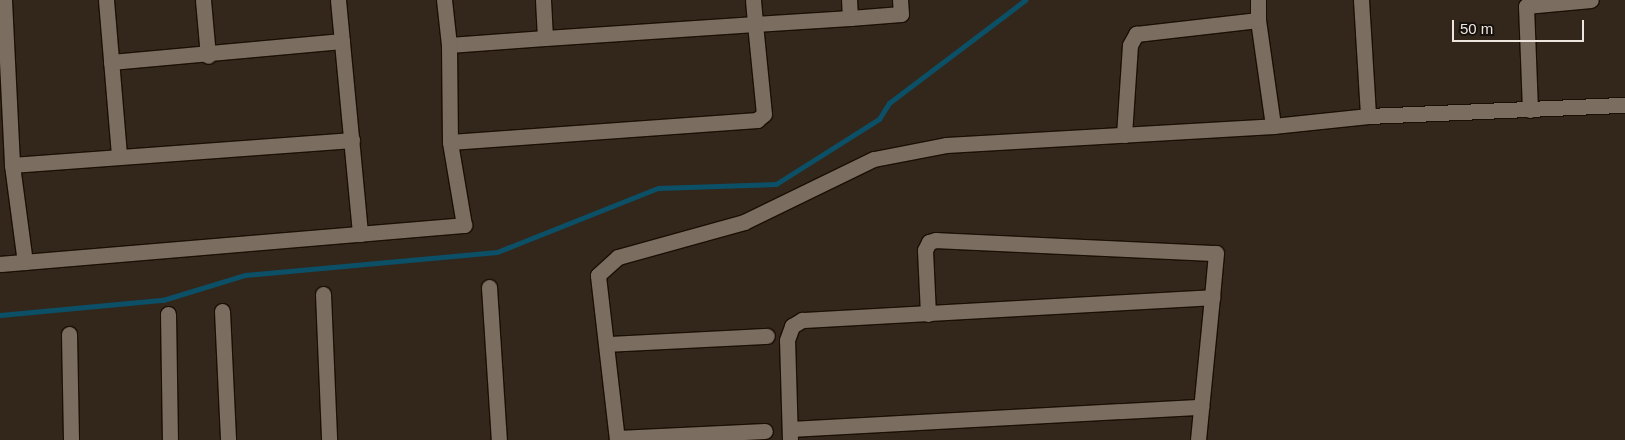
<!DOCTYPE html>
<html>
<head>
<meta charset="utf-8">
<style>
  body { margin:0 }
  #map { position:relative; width:1625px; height:440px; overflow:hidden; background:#33271b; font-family:Arial,sans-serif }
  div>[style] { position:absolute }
  .stream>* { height:5px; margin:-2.5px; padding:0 2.5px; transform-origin:2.5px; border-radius:2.5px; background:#0b5067 }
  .roads { filter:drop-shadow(1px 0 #1a0f05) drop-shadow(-1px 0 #1a0f05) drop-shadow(0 1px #1a0f05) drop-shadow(0 -1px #1a0f05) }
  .street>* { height:15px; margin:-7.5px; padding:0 7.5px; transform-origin:7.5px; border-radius:7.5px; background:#7b6d5f }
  span { translate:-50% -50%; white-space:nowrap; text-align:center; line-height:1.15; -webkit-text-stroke:4.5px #16110c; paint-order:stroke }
  .scale { position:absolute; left:1452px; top:20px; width:132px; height:22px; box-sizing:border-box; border:2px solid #eee5de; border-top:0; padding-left:6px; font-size:15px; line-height:18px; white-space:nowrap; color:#eee5de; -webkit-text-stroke:4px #16110c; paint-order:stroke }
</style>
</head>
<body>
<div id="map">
  <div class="stream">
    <div style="left:0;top:315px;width:164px;rotate:-5.3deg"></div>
    <div style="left:163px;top:300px;width:86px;rotate:-17deg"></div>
    <div style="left:245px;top:275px;width:253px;rotate:-5.2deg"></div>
    <div style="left:497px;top:252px;width:173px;rotate:-21.7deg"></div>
    <div style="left:658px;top:188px;width:118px;rotate:-1.9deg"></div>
    <div style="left:776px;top:184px;width:122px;rotate:-32.3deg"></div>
    <div style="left:879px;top:119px;width:19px;rotate:-58deg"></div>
    <div style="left:889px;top:103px;width:171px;rotate:-37.1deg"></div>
  </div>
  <div class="roads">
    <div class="street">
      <div style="left:4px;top:0;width:165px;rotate:87.2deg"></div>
      <div style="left:12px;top:165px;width:98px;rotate:82.4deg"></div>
      <div style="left:106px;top:0;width:157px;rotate:85.2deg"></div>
      <div style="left:203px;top:0;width:56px;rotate:84.9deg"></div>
      <div style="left:338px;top:0;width:235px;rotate:84.6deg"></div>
      <div style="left:753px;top:0;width:24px;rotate:85deg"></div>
      <div style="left:755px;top:24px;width:95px;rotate:-3.6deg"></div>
      <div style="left:850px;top:18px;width:18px;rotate:-93deg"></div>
      <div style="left:1361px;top:0;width:116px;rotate:86.5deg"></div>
      <div style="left:850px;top:18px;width:51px;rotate:-4.5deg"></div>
      <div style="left:901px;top:14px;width:14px;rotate:-94deg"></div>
      <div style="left:1258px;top:20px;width:107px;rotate:81.9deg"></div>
      <div style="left:449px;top:45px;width:96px;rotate:-4.2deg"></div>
      <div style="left:111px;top:62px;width:232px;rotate:-5.2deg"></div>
      <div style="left:1530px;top:110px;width:104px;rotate:-92.2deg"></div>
      <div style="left:1526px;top:6px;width:65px;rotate:-5.3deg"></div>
      <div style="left:1124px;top:135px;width:90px;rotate:-86.2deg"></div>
      <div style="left:1130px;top:45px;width:13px;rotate:-61deg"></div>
      <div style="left:1136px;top:34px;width:123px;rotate:-6.5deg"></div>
      <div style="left:1258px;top:20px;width:20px;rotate:-90deg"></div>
      <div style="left:450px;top:142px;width:308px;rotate:-4.1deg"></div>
      <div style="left:757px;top:120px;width:9px;rotate:-41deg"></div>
      <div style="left:764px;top:114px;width:90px;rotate:-95.7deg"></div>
      <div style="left:755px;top:24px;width:210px;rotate:176.2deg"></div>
      <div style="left:545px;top:38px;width:38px;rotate:-93deg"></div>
      <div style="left:12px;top:165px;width:341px;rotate:-4.2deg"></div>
      <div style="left:0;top:264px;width:466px;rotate:-4.8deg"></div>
      <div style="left:464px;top:225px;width:84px;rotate:-99.6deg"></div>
      <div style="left:450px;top:142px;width:97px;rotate:-90.6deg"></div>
      <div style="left:449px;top:45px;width:45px;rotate:-96.3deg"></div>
      <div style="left:489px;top:287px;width:153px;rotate:86.3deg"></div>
      <div style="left:323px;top:294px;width:146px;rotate:87.6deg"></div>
      <div style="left:222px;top:311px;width:129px;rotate:87.3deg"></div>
      <div style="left:168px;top:314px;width:126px;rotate:89.1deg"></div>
      <div style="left:928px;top:314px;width:64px;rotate:-92.7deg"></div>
      <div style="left:925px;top:250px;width:9px;rotate:-63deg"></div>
      <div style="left:929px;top:242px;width:7px;rotate:-16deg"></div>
      <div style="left:936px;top:240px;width:280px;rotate:2.7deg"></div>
      <div style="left:1216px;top:253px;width:44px;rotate:95.2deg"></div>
      <div style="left:69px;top:334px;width:106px;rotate:88.9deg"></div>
      <div style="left:607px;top:344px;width:160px;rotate:-2.9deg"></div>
      <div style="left:790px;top:429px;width:412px;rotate:-3.1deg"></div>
      <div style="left:617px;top:438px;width:148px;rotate:-2.7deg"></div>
      <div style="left:617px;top:440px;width:166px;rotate:-96.6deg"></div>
      <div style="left:598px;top:275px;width:27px;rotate:-42deg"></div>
      <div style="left:618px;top:257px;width:131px;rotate:-15.5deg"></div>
      <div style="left:744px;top:222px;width:144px;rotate:-25.9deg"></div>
      <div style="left:874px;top:159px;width:73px;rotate:-11deg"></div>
      <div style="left:946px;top:145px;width:328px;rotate:-3.3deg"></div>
      <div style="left:1273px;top:126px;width:96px;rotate:-6deg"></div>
      <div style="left:1368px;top:116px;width:257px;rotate:-2.5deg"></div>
      <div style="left:790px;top:440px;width:100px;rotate:-91.7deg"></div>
      <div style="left:787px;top:340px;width:15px;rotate:-70deg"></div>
      <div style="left:792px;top:326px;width:12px;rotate:-31deg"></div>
      <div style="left:802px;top:320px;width:411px;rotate:-3.2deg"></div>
      <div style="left:1212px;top:297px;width:144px;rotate:95.6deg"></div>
    </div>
  </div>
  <div class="scale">50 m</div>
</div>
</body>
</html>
